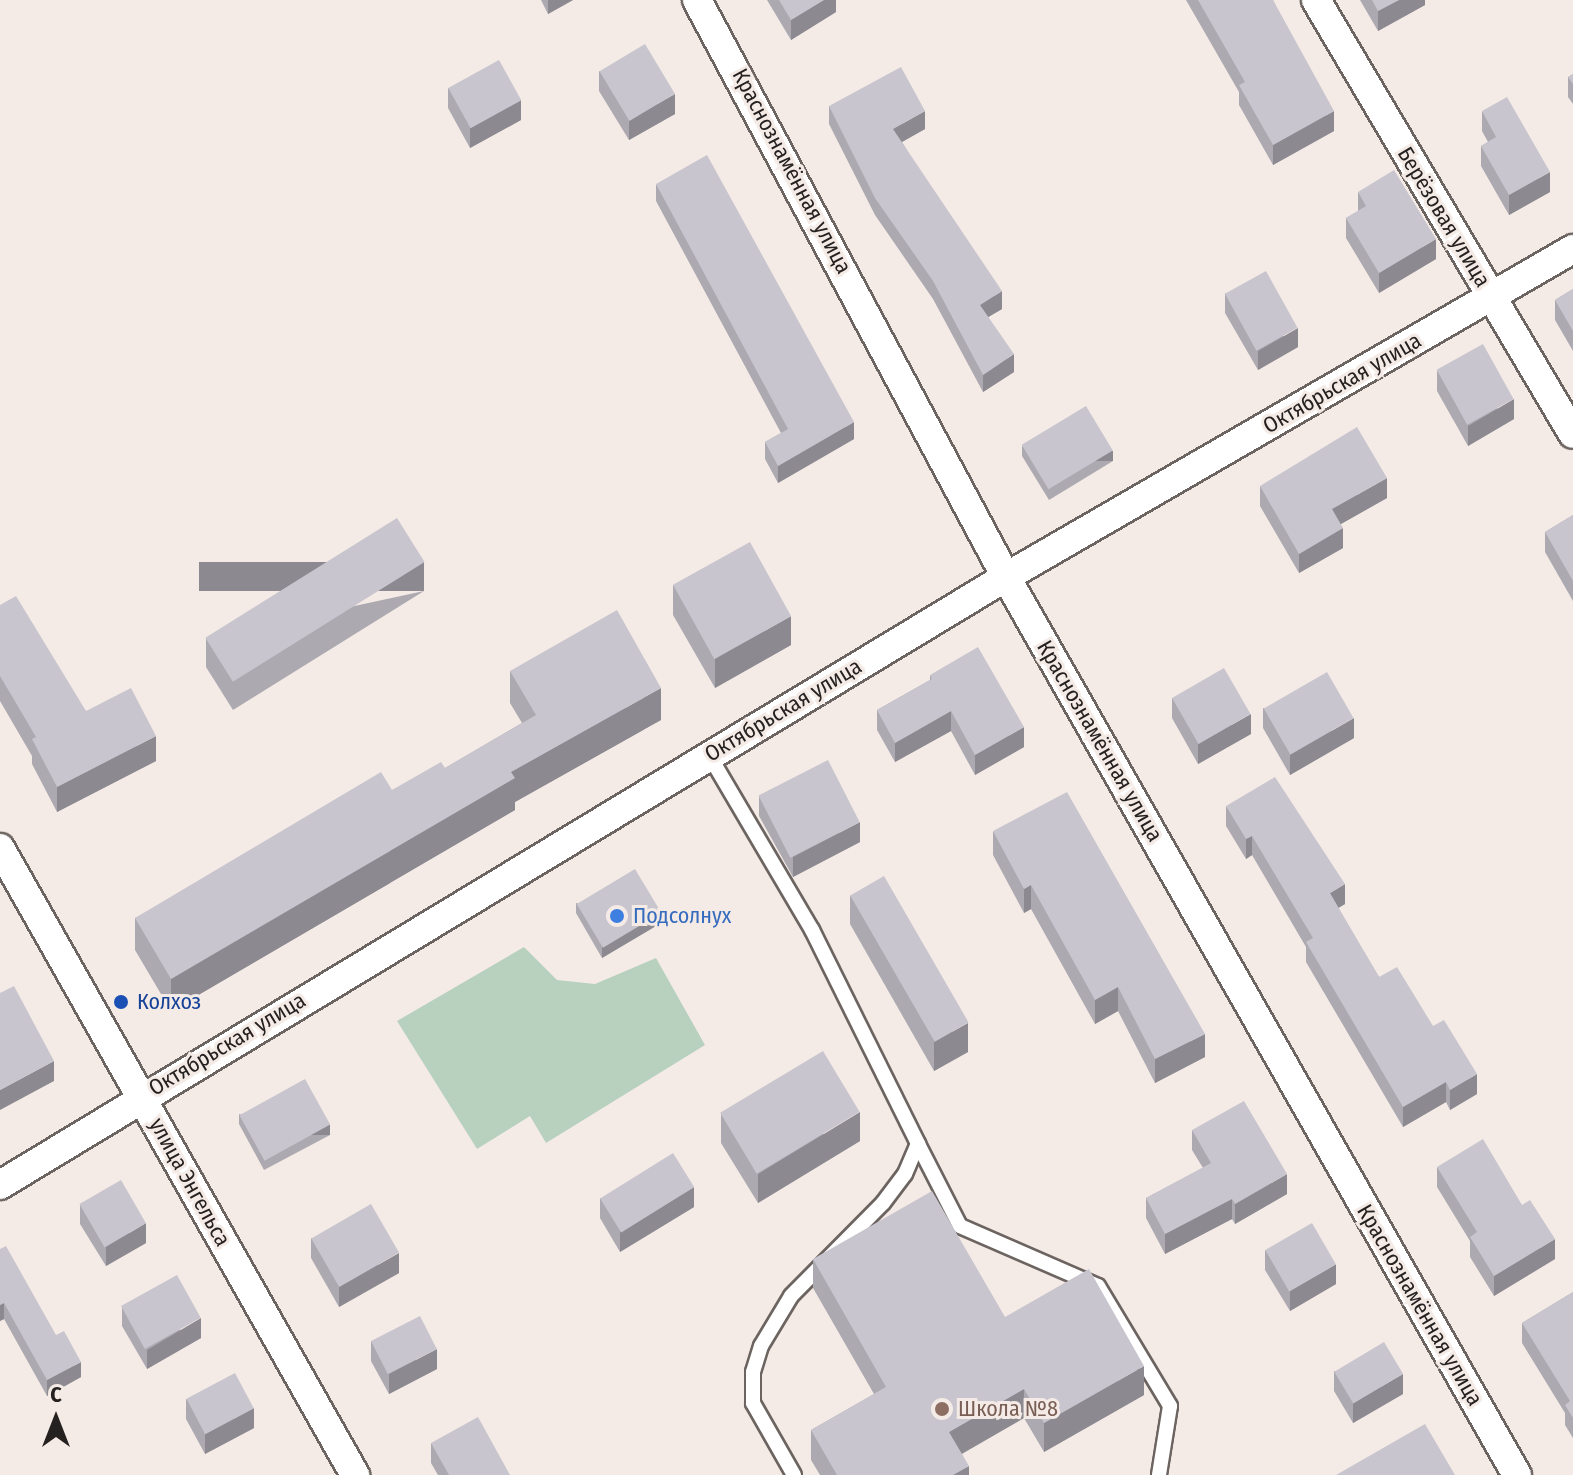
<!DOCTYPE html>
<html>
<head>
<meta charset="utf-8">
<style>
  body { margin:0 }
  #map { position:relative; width:1573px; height:1475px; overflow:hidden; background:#f5ebe6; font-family:"Fira Sans Condensed",sans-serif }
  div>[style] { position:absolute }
  .green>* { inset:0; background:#b8d1bf }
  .roads { filter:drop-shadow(2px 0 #6c6460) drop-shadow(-2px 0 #6c6460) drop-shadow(0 2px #6c6460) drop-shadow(0 -2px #6c6460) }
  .service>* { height:14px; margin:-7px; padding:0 7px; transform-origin:7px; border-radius:7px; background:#fff }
  .minor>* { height:28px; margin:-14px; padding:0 14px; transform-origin:14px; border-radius:14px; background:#fff }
  .wall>* { inset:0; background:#aca9b1 }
  .shaded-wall>* { inset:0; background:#8c8a90; transform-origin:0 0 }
  .building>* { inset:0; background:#c8c5ce; transform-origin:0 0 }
  .dots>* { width:22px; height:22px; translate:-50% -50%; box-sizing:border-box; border:4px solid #f5ebe6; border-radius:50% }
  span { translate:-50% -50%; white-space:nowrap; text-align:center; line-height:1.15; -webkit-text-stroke:6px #f5ebe6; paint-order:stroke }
  .street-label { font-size:22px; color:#252120 }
  .shop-label { font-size:22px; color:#366cbe }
  .left { translate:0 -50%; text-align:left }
  .transit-label { font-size:22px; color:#164399 }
  .education-label { font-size:22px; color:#785e54 }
  .north { position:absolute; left:16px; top:1379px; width:80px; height:80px; -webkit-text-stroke:6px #f5ebe6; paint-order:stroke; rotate:0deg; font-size:22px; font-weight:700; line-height:32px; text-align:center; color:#252120 }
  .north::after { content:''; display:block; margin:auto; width:28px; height:36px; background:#252120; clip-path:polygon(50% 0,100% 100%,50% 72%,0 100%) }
</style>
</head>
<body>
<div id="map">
  <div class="green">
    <div style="clip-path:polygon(524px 947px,557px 980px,595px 984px,656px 958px,705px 1045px,546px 1143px,530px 1116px,477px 1149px,397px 1021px)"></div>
  </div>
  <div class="roads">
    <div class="service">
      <div style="left:709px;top:755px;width:203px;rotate:59.5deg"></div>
      <div style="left:812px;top:930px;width:239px;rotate:63.6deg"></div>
      <div style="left:794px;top:1475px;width:83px;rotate:-119.7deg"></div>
      <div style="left:753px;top:1403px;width:31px;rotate:-90deg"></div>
      <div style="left:753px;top:1372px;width:27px;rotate:-73deg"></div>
      <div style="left:761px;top:1346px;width:58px;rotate:-59deg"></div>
      <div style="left:791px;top:1296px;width:131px;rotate:-45.3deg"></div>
      <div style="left:883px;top:1203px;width:36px;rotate:-53deg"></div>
      <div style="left:905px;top:1174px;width:33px;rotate:-67deg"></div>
      <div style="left:918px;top:1144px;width:92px;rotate:62.9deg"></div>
      <div style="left:960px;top:1226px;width:150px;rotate:23.5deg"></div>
      <div style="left:1098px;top:1286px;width:140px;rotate:59deg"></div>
      <div style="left:1170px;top:1406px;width:70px;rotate:99.1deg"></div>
    </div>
    <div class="minor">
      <div style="left:697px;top:0;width:655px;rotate:61.83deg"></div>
      <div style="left:1006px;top:577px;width:1033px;rotate:60.36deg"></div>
      <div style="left:1316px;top:0;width:504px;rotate:59.37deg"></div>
      <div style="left:0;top:848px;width:721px;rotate:60.48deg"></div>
      <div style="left:0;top:1185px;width:1175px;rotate:-31.15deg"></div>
      <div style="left:1006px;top:577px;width:655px;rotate:-30.05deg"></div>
    </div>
  </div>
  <div class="wall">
    <div style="clip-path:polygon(541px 0,573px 0,548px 14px)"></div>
    <div style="clip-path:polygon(767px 0,836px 0,836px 12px,791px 40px)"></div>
    <div style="clip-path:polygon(1186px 0,1273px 0,1334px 131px,1273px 165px,1239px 105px,1239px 92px)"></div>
    <div style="clip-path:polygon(1360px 0,1425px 0,1425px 5px,1378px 31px)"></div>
    <div style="clip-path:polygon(599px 71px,675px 114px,629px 140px,599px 91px)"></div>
    <div style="clip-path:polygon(1573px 74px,1573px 104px,1568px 97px,1568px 77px)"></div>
    <div style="clip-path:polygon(448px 88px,521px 120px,470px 148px,448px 108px)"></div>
    <div style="clip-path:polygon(829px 106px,925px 129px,902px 142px,1002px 309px,988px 317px,1014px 372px,983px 392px,933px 299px,875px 215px,829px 124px)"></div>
    <div style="clip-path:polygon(1482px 111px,1550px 192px,1509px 215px,1481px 166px,1481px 146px,1488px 142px,1482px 131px)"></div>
    <div style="clip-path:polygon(656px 184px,854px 439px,778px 483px,765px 459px,765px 442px,781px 433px,656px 201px)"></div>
    <div style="clip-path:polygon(1358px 192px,1436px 259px,1379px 293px,1346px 238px,1346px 218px,1358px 211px)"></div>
    <div style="clip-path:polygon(1573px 289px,1573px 351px,1555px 320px,1555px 300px)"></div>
    <div style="clip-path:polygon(1225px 293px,1298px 347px,1258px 370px,1225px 313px)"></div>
    <div style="clip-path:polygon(1437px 371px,1514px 419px,1468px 446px,1437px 391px)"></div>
    <div style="clip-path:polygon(1022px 446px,1113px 461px,1049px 500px,1022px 456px)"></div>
    <div style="clip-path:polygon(1260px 486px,1387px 498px,1341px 524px,1343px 548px,1299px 573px,1260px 506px)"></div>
    <div style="clip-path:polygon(1573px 515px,1573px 601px,1545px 552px,1545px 532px)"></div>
    <div style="clip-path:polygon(673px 585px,791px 645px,715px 688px,673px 615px)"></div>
    <div style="clip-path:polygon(424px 591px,233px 710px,206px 667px,206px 638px)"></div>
    <div style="clip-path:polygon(0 605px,86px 711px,156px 761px,57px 812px,32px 764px,32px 756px,0 701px)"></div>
    <div style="clip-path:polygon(510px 671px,661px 720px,515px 802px,515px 810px,171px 1011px,135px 950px,135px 918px,392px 790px,445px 768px,522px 723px,510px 703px)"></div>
    <div style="clip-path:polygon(930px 675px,1024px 747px,975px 775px,951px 731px,895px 762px,877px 730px,877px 710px,930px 680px)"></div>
    <div style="clip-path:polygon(1172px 698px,1251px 734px,1198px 764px,1172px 718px)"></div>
    <div style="clip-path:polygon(1263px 708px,1354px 738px,1290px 775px,1263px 728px)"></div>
    <div style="clip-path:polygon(759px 796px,860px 842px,793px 877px,759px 816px)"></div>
    <div style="clip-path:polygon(1226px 806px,1345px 904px,1338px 908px,1379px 977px,1433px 1026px,1477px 1094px,1450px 1110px,1446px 1102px,1403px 1127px,1306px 962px,1306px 947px,1252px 855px,1246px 859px,1226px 826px)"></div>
    <div style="clip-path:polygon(993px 831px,1205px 1057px,1155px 1083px,1118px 1011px,1095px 1024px,1031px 909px,1024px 913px,993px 855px)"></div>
    <div style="clip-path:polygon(850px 895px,968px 1052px,934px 1071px,850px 924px)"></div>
    <div style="clip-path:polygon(576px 903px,661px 923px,602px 958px,576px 913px)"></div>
    <div style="clip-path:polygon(239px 1114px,330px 1135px,264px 1170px,239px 1124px)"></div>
    <div style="clip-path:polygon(721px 1114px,860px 1141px,758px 1203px,721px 1143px)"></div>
    <div style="clip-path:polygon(1192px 1130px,1287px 1194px,1235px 1224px,1232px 1219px,1165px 1254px,1146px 1218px,1146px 1198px,1203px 1168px,1192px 1150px)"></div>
    <div style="clip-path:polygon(1437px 1167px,1555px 1259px,1494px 1296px,1470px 1257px,1470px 1241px,1437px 1187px)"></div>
    <div style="clip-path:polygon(600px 1198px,694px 1207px,620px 1252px,600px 1218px)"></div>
    <div style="clip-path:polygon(80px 1204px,146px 1243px,106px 1266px,80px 1224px)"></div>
    <div style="clip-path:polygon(311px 1238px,399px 1273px,339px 1307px,311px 1258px)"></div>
    <div style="clip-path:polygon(0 1249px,81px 1377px,47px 1396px,4px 1319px,0 1321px)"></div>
    <div style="clip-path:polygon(1265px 1250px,1336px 1284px,1290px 1311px,1265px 1270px)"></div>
    <div style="clip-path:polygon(813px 1259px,1005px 1317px,1144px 1395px,1044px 1452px,1024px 1418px,962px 1454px,969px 1475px,820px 1475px,811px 1460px,811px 1430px,874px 1394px,813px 1288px)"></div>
    <div style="clip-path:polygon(1573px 1292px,1573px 1438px,1565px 1425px,1565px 1413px,1522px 1343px,1522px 1323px)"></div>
    <div style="clip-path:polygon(122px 1307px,201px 1338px,147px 1369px,122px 1326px)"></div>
    <div style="clip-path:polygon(371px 1341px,437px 1369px,389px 1394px,371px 1361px)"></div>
    <div style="clip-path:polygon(1334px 1371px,1403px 1394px,1353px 1423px,1334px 1391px)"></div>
    <div style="clip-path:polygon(186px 1399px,254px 1428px,205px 1454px,186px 1419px)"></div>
    <div style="clip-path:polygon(431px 1443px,510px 1475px,438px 1475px,431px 1463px)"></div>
  </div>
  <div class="shaded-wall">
    <div style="clip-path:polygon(548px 0,573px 0,548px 14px)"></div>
    <div style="clip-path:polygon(824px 0,836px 0,836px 12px,791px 40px,791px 20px)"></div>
    <div style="clip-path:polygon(1399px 0,1425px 0,1425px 5px,1378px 31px,1378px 11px)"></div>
    <div style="clip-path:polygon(675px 94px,675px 114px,629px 140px,629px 120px)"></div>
    <div style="clip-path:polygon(521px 100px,521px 120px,470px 148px,470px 128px)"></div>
    <div style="clip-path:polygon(925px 111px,925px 129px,893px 147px,893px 129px)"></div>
    <div style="clip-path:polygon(1334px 111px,1334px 131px,1273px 165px,1273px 145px)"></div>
    <div style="clip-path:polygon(1550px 172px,1550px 192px,1509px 215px,1509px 195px)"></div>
    <div style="clip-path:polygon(1436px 239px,1436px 259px,1379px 293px,1379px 273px)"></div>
    <div style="clip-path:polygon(1002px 291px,1002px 309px,980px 322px,980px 305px)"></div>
    <div style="clip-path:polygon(1298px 328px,1298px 347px,1258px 370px,1258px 351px)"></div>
    <div style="clip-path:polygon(1014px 354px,1014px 372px,983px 392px,983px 375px)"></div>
    <div style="clip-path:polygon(1514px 399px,1514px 419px,1468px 446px,1468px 426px)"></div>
    <div style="clip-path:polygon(854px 422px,854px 439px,778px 483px,778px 466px)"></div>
    <div style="left:1113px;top:451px;width:10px;height:75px;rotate:90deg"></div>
    <div style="clip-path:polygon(1387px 478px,1387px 498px,1332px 529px,1332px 509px)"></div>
    <div style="clip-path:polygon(1343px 528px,1343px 548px,1299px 573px,1299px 554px)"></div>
    <div style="left:424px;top:562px;width:29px;height:225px;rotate:90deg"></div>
    <div style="clip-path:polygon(791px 616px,791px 645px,715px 688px,715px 659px)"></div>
    <div style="clip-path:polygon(661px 688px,661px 720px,515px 802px,515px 810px,171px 1011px,171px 979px,511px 772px)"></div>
    <div style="clip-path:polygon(951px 711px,951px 731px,895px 762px,895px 743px)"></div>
    <div style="clip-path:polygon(1251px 714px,1251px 734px,1198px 764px,1198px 744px)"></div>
    <div style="clip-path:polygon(1354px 718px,1354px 738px,1290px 775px,1290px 755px)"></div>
    <div style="clip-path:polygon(1024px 727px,1024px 747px,975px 775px,975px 755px)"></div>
    <div style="clip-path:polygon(156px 736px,156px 761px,57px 812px,57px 787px)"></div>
    <div style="clip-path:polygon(860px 822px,860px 842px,793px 877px,793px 857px)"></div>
    <div style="clip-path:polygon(1252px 836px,1252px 855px,1246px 859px,1246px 839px)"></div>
    <div style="clip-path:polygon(1345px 884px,1345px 904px,1330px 913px,1330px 893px)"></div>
    <div style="clip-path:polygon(1031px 885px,1031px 909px,1024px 913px,1024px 889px)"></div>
    <div style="clip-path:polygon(661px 913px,661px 923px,602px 958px,602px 947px)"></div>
    <div style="clip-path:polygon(1118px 987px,1118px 1011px,1095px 1024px,1095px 1000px)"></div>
    <div style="clip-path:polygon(968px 1023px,968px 1052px,934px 1071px,934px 1042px)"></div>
    <div style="clip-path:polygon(1205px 1034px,1205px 1057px,1155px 1083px,1155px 1059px)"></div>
    <div style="clip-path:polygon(54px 1061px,54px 1081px,0 1110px,0 1090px)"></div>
    <div style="clip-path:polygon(1477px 1074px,1477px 1094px,1450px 1110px,1450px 1090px)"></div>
    <div style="clip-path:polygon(1446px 1082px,1446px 1102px,1403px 1127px,1403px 1107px)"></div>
    <div style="clip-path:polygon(860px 1112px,860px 1141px,758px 1203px,758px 1174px)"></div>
    <div style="left:330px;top:1125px;width:10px;height:75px;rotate:90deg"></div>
    <div style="clip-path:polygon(1287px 1174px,1287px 1194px,1235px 1224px,1235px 1204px)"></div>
    <div style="clip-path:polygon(694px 1187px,694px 1207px,620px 1252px,620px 1232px)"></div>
    <div style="clip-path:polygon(1232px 1199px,1232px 1219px,1165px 1254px,1165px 1234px)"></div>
    <div style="clip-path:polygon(146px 1223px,146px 1243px,106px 1266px,106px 1247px)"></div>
    <div style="clip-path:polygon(1555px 1239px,1555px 1259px,1494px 1296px,1494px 1276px)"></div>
    <div style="clip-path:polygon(399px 1253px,399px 1273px,339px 1307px,339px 1287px)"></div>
    <div style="clip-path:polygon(1336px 1264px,1336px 1284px,1290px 1311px,1290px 1291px)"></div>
    <div style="clip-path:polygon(4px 1303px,4px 1319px,0 1321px,0 1305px)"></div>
    <div style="clip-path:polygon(201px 1318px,201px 1338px,147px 1369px,147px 1350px)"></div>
    <div style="clip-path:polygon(437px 1349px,437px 1369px,389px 1394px,389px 1374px)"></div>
    <div style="clip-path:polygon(81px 1362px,81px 1377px,47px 1396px,47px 1380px)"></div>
    <div style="clip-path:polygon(1144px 1366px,1144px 1395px,1044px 1452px,1044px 1423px)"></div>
    <div style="clip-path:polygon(1403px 1374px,1403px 1394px,1353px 1423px,1353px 1403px)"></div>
    <div style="clip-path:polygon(1024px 1389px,1024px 1418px,949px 1461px,949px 1432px)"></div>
    <div style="clip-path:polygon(254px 1408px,254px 1428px,205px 1454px,205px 1434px)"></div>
    <div style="clip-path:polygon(969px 1466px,969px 1475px,953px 1475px)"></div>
  </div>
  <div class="building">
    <div style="clip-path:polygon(779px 0,824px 0,791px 20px)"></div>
    <div style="clip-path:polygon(1198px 0,1273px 0,1334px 111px,1273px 145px,1239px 85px,1245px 82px)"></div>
    <div style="clip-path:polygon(1372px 0,1399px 0,1378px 11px)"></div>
    <div style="left:645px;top:44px;width:58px;height:53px;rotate:59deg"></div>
    <div style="left:499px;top:60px;width:46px;height:58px;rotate:61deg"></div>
    <div style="clip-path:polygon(901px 67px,925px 111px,893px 129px,1002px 291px,980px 305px,1014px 354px,983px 375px,933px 281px,875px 198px,829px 106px)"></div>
    <div style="clip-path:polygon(1573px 74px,1573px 84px,1568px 77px)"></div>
    <div style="clip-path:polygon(1507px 97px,1550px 172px,1509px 195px,1481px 146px,1496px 137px,1482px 111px)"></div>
    <div style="clip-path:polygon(707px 155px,854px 422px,778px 466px,765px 442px,788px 429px,656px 184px)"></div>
    <div style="clip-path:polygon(1394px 170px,1436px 239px,1379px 273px,1346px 218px,1366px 206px,1358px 192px)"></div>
    <div style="left:1266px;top:271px;width:65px;height:47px;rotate:61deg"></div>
    <div style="clip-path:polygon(1573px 289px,1573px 331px,1555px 300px)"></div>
    <div style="left:1483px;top:344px;width:63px;height:53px;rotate:61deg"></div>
    <div style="left:1086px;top:406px;width:52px;height:75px;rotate:59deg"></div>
    <div style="clip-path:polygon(1357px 427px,1387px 478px,1332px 509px,1343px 528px,1299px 554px,1260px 486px)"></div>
    <div style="clip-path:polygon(1573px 515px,1573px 581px,1545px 532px)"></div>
    <div style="left:397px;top:518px;width:52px;height:226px;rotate:58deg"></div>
    <div style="left:750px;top:542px;width:85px;height:88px;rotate:61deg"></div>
    <div style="clip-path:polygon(16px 596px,86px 711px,131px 688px,156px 736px,57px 787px,32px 739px,36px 737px,0 676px,0 605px)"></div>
    <div style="clip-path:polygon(617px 610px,661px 688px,511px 772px,515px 778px,171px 979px,135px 918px,381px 772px,392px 790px,441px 762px,445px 768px,536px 715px,510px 671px)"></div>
    <div style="clip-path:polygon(978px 647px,1024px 727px,975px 755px,951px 711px,895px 743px,877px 710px,932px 679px,930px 675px)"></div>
    <div style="left:1224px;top:668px;width:53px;height:60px;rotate:60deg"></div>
    <div style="left:1327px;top:672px;width:53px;height:73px;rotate:60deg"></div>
    <div style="left:828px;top:760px;width:70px;height:78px;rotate:63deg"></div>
    <div style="clip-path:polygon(1275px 777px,1345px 884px,1330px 893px,1379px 977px,1397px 967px,1433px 1026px,1444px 1020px,1477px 1074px,1450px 1090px,1446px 1082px,1403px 1107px,1306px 942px,1313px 938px,1252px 836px,1246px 839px,1226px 806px)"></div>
    <div style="clip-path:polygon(1067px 792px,1205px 1034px,1155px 1059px,1118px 987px,1095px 1000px,1031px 885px,1024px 889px,993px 831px)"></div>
    <div style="left:635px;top:869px;width:51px;height:68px;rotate:59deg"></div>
    <div style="left:884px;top:876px;width:169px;height:39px;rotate:60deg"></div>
    <div style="clip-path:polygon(14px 986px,54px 1061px,0 1090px,0 993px)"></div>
    <div style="left:823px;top:1051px;width:71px;height:120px;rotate:59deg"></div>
    <div style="left:305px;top:1079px;width:52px;height:75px;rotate:61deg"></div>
    <div style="clip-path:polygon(1244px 1101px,1287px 1174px,1235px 1204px,1232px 1199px,1165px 1234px,1146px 1198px,1211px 1163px,1192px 1130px)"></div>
    <div style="clip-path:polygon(1483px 1139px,1522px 1205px,1530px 1200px,1555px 1239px,1494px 1276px,1470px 1237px,1477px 1232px,1437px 1167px)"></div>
    <div style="left:673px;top:1153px;width:40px;height:86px;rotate:58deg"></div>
    <div style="left:121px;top:1180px;width:50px;height:48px;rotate:60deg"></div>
    <div style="clip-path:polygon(932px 1191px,1005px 1317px,1089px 1269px,1144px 1366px,1044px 1423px,1024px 1389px,949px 1432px,969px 1466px,953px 1475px,837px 1475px,811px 1430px,886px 1387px,813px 1259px)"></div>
    <div style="left:371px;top:1204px;width:56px;height:69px;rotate:60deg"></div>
    <div style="left:1312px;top:1223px;width:48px;height:54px;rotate:60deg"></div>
    <div style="clip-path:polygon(6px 1246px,56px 1335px,64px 1331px,81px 1362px,47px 1380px,4px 1303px,0 1305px,0 1249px)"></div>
    <div style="left:177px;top:1275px;width:49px;height:64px;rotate:61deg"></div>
    <div style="clip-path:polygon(1573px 1292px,1573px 1418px,1565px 1405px,1570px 1401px,1522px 1323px)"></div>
    <div style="left:420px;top:1316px;width:37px;height:55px;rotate:63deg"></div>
    <div style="left:1384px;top:1342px;width:37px;height:58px;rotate:59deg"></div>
    <div style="left:235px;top:1373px;width:40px;height:55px;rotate:62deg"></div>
    <div style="clip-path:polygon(478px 1417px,510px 1475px,449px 1475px,431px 1443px)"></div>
    <div style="clip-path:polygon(1425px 1424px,1455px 1475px,1336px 1475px)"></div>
  </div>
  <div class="dots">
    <div style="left:617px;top:916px;background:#3f7fe0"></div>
    <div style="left:121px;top:1002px;background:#1a4fb4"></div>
    <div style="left:942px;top:1409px;background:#8d6e63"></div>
  </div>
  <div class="street-label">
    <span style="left:792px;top:171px;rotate:62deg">Краснознамённая улица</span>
    <span style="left:1444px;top:217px;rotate:59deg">Берёзовая улица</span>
    <span style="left:1342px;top:383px;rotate:-30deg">Октябрьская улица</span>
    <span style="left:783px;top:710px;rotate:-31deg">Октябрьская улица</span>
    <span style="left:1100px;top:741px;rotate:60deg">Краснознамённая улица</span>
    <span style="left:227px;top:1044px;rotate:-31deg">Октябрьская улица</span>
    <span style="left:190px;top:1182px;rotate:61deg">улица Энгельса</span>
    <span style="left:1420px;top:1305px;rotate:60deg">Краснознамённая улица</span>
  </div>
  <div class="shop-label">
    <span class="left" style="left:633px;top:916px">Подсолнух</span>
  </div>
  <div class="transit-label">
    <span class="left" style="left:137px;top:1002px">Колхоз</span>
  </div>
  <div class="education-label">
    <span class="left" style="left:958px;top:1409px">Школа №8</span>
  </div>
  <div class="north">С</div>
</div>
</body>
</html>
